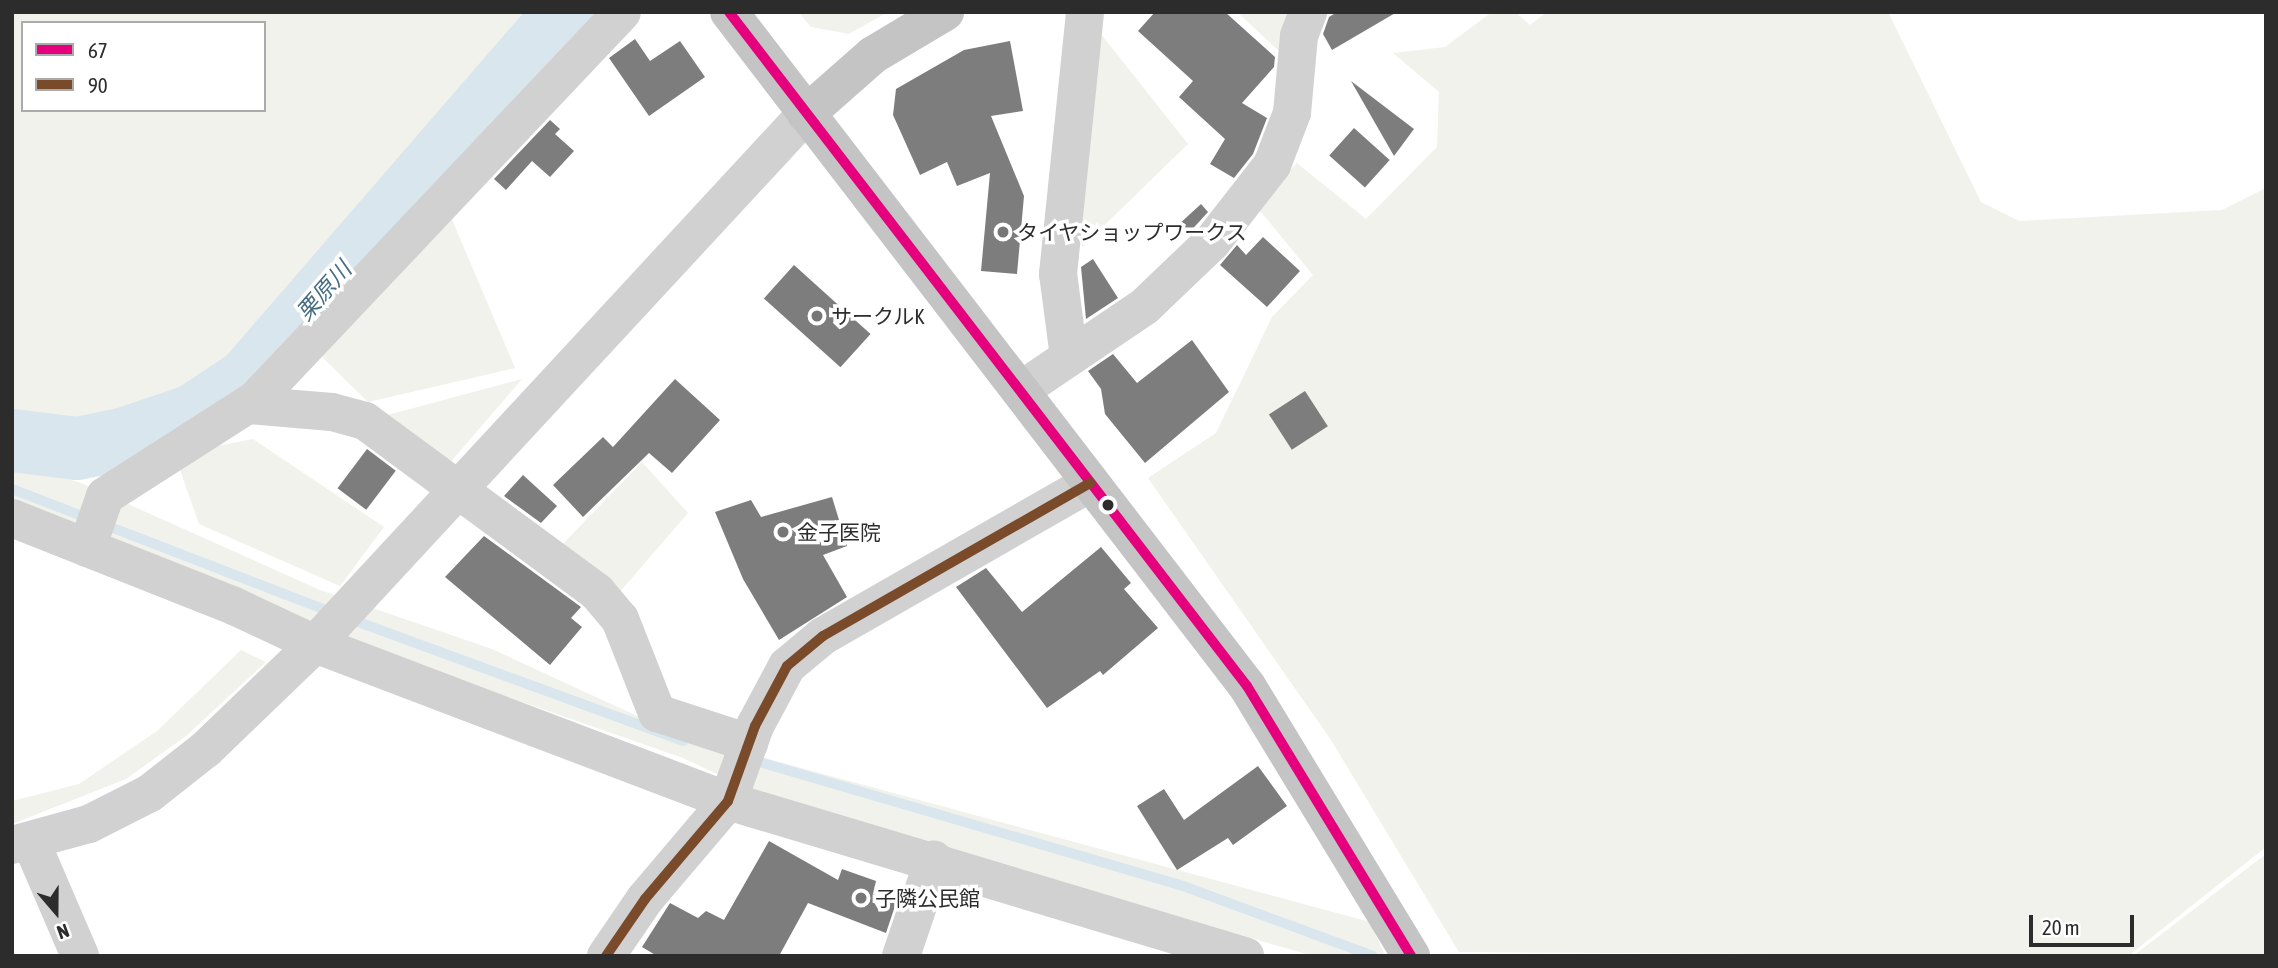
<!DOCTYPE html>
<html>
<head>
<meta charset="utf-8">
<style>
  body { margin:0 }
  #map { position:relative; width:2278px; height:968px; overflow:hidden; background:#fff; font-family:"Asap Condensed","Noto Sans JP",sans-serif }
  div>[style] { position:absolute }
  .green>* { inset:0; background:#f0f2eb }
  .stream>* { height:10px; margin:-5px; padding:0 5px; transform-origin:5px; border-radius:5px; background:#d9e6ee }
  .river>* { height:63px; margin:-31.5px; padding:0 31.5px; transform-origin:31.5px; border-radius:31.5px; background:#d9e6ee }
  .building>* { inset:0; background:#7d7d7d; transform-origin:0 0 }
  .minor>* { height:38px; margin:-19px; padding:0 19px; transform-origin:19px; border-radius:19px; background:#d1d1d1 }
  .major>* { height:38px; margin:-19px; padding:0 19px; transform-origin:19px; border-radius:19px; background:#c4c4c4 }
  .bus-1>* { height:10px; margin:-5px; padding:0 5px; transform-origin:5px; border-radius:5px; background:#e5007d }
  .bus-2>* { height:10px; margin:-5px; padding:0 5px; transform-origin:5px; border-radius:5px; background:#7a4b2a }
  .dots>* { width:19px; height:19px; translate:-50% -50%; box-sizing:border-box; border:4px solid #fff; border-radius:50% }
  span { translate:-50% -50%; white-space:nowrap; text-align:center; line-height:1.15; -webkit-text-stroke:7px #fff; paint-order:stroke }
  .poi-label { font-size:21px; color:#2c2c2c }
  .left { translate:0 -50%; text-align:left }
  .water-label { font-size:23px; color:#456d84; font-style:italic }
  .frame { position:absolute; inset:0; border:14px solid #2c2c2c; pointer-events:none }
  .legend { position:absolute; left:21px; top:21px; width:245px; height:91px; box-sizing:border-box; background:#fff; border:2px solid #ababab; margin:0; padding:9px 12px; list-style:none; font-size:21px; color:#2c2c2c }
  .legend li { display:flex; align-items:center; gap:14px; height:35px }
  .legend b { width:35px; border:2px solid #ababab }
  .north { position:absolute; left:21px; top:877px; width:70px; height:70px; -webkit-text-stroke:5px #fff; paint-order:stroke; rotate:160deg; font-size:19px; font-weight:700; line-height:28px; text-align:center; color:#2c2c2c }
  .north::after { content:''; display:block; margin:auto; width:24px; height:32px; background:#2c2c2c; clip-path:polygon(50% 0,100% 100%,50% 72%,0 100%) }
  .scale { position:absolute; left:2029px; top:915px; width:105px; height:32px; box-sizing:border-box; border:4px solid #2c2c2c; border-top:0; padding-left:9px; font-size:21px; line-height:24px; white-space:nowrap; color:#2c2c2c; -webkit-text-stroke:5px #fff; paint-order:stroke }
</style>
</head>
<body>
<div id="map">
  <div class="green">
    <div style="clip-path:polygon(evenodd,12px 12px,555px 12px,395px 167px,320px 270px,183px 409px,76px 435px,12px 418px,12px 12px,23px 23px,264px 23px,264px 110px,23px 110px,23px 23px)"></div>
    <div style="clip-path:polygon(798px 12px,888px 12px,849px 34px,811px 27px)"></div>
    <div style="clip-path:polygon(1237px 12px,1294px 12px,1281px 53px)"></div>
    <div style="clip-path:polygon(1492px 12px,1515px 12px,1530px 25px,1547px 12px,1888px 12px,1981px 202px,2019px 221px,2222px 210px,2266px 188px,2266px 847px,2128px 956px,1459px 952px,1331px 740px,1148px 478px,1216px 433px,1272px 317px,1313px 275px,1256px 206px,1297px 163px,1366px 219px,1437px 147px,1439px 92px,1393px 53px,1445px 47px)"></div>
    <div style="clip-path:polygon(1101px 34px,1188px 144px,1082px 247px,1083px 194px)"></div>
    <div style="clip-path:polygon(450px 215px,515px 368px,368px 402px,319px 354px)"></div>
    <div style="clip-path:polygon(522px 379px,436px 479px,365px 421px)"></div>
    <div style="clip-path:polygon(253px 439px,384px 527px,340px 586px,199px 524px,180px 470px,212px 447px)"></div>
    <div style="clip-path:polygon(12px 461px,81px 483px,320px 590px,492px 649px,648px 721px,742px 752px,1370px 922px,1385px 956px,1313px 956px,760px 794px,683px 758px,376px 651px,12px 504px)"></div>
    <div style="clip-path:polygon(642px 462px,688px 513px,618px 594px,556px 551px)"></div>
    <div style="clip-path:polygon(241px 650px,266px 662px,186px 736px,126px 779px,12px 824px,12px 801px,79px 784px,157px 731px)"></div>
    <div style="clip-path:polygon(2266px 854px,2266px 956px,2133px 956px)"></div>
  </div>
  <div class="stream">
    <div style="left:12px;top:489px;width:345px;rotate:21.1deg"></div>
    <div style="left:350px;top:619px;width:355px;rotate:20.1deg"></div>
    <div style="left:749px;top:759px;width:452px;rotate:16.3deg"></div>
    <div style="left:1183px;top:886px;width:202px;rotate:20.2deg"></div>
  </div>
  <div class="river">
    <div style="left:12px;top:440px;width:65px;rotate:7deg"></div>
    <div style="left:77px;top:448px;width:49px;rotate:-11.8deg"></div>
    <div style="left:125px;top:438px;width:72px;rotate:-18.7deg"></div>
    <div style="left:193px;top:415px;width:65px;rotate:-33.7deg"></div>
    <div style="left:247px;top:379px;width:486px;rotate:-49.1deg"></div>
  </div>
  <div class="building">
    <div style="clip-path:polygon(1155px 12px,1225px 12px,1275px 57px,1274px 67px,1242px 103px,1267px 118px,1253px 154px,1234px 178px,1210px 164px,1225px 139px,1179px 97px,1193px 81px,1138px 31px)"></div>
    <div style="clip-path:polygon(1337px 12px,1397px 12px,1332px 50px,1323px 34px,1329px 17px)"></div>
    <div style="clip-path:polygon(635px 39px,650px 61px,680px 41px,705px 77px,649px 116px,609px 58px)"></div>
    <div style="clip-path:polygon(1010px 41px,1023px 111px,991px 116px,1024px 196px,1017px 274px,981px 271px,990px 173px,957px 186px,947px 162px,920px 175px,893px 115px,896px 89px,964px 50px)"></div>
    <div style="clip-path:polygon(1351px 81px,1414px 129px,1394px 156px)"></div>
    <div style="clip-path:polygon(550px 120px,560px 129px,555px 134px,574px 151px,550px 177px,532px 161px,506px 190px,494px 179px)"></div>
    <div style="left:1354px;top:128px;width:48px;height:37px;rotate:42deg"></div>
    <div style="clip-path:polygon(1201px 204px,1208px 212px,1187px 235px,1177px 226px)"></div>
    <div style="clip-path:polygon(1263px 237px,1300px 271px,1267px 307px,1220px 265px,1237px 245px,1246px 255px)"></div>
    <div style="clip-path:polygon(1093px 259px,1118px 298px,1086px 319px,1081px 267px)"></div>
    <div style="left:794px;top:265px;width:103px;height:45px;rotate:42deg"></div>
    <div style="clip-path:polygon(1192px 340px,1229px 392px,1145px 463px,1105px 414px,1101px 389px,1088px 371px,1113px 354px,1137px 383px)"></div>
    <div style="clip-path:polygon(675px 379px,720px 420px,672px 473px,649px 453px,583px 517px,553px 485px,603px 437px,613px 447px)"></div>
    <div style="left:1305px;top:391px;width:42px;height:43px;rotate:57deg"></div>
    <div style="left:367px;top:449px;width:36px;height:49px;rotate:37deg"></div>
    <div style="clip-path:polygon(523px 475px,557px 506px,541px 523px,504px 496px)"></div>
    <div style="clip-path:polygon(832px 497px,847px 546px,823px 555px,847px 597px,779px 640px,743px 579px,715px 512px,751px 500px,761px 517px)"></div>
    <div style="clip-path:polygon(484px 536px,581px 607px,571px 618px,582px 627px,550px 665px,445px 577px)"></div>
    <div style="clip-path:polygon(1101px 547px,1131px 583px,1124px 589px,1158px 628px,1103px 675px,1100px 671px,1047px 708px,956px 587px,986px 568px,1022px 612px)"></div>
    <div style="clip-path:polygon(1258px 766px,1287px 806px,1233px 845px,1228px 838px,1177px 870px,1137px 806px,1164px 789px,1184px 820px)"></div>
    <div style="clip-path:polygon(769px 841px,838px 880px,842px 869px,876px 881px,873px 894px,897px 900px,886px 933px,808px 903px,779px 956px,657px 956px,642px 947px,670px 903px,698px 918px,706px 911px,724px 920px)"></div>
  </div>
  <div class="minor">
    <div style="left:1069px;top:357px;width:84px;rotate:-97.5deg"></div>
    <div style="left:1058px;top:274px;width:263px;rotate:-84.1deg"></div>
    <div style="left:1021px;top:390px;width:150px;rotate:-34.1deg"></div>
    <div style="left:1145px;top:306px;width:93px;rotate:-43.7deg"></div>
    <div style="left:1212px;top:242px;width:98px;rotate:-52.1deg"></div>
    <div style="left:1272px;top:165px;width:56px;rotate:-69deg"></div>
    <div style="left:1292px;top:113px;width:77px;rotate:-84.8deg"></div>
    <div style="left:1299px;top:36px;width:26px;rotate:-69deg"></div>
    <div style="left:248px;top:405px;width:84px;rotate:4.8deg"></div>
    <div style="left:332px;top:412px;width:34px;rotate:15deg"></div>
    <div style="left:365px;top:421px;width:288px;rotate:36.4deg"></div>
    <div style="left:597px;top:592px;width:35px;rotate:50deg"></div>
    <div style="left:620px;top:619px;width:101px;rotate:68.5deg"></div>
    <div style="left:657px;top:713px;width:97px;rotate:18.1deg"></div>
    <div style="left:12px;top:518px;width:239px;rotate:21.6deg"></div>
    <div style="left:234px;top:606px;width:89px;rotate:25.1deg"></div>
    <div style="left:315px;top:644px;width:442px;rotate:20.8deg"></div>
    <div style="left:728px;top:801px;width:540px;rotate:16.69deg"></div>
    <div style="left:87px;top:548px;width:55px;rotate:-70.9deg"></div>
    <div style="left:105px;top:496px;width:178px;rotate:-32.6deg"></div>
    <div style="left:255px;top:400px;width:534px;rotate:-46.59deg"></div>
    <div style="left:31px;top:842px;width:124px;rotate:66.7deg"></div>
    <div style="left:12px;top:845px;width:80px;rotate:-15.3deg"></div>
    <div style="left:89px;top:824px;width:68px;rotate:-26.9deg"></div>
    <div style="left:150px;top:793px;width:71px;rotate:-38.2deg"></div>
    <div style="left:206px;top:749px;width:151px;rotate:-43.9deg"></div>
    <div style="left:315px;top:644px;width:722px;rotate:-47.19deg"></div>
    <div style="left:606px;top:956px;width:69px;rotate:-55.6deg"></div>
    <div style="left:645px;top:899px;width:128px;rotate:-49.7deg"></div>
    <div style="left:728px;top:801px;width:80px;rotate:-70.2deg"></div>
    <div style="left:755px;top:726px;width:68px;rotate:-61.9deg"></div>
    <div style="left:787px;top:666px;width:47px;rotate:-39.8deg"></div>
    <div style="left:823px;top:636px;width:308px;rotate:-29.8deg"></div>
    <div style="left:901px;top:956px;width:102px;rotate:-71.2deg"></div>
  </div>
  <div class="major">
    <div style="left:729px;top:12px;width:850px;rotate:52.46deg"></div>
    <div style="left:1247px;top:686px;width:316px;rotate:58.7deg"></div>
    <div style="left:806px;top:114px;width:89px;rotate:-41.4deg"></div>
    <div style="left:873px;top:55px;width:84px;rotate:-30.8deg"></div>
  </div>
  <div class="bus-1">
    <div style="left:729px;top:12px;width:850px;rotate:52.46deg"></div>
    <div style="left:1247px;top:686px;width:316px;rotate:58.7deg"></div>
  </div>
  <div class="bus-2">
    <div style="left:606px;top:956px;width:69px;rotate:-55.6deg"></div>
    <div style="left:645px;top:899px;width:128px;rotate:-49.7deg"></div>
    <div style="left:728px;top:801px;width:80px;rotate:-70.2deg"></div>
    <div style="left:755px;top:726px;width:68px;rotate:-61.9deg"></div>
    <div style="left:787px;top:666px;width:47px;rotate:-39.8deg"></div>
    <div style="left:823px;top:636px;width:308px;rotate:-29.8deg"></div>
  </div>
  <div class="dots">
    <div style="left:1003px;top:232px;background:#767676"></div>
    <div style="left:817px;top:316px;background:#767676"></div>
    <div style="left:1108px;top:505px;background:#2c2c2c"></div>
    <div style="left:783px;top:532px;background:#767676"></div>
    <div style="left:861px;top:898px;background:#767676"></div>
  </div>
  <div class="poi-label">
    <span class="left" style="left:1017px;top:232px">タイヤショップワークス</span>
    <span class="left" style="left:831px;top:316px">サークルK</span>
    <span class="left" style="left:797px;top:532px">金子医院</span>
    <span class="left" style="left:875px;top:898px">子隣公民館</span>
  </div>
  <div class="water-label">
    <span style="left:324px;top:291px;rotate:-49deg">栗原川</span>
  </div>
  <div class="frame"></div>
  <ul class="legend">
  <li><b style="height:9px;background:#e5007d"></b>67</li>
  <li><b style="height:9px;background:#7a4b2a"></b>90</li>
  </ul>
  <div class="north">N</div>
  <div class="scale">20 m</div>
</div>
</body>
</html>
